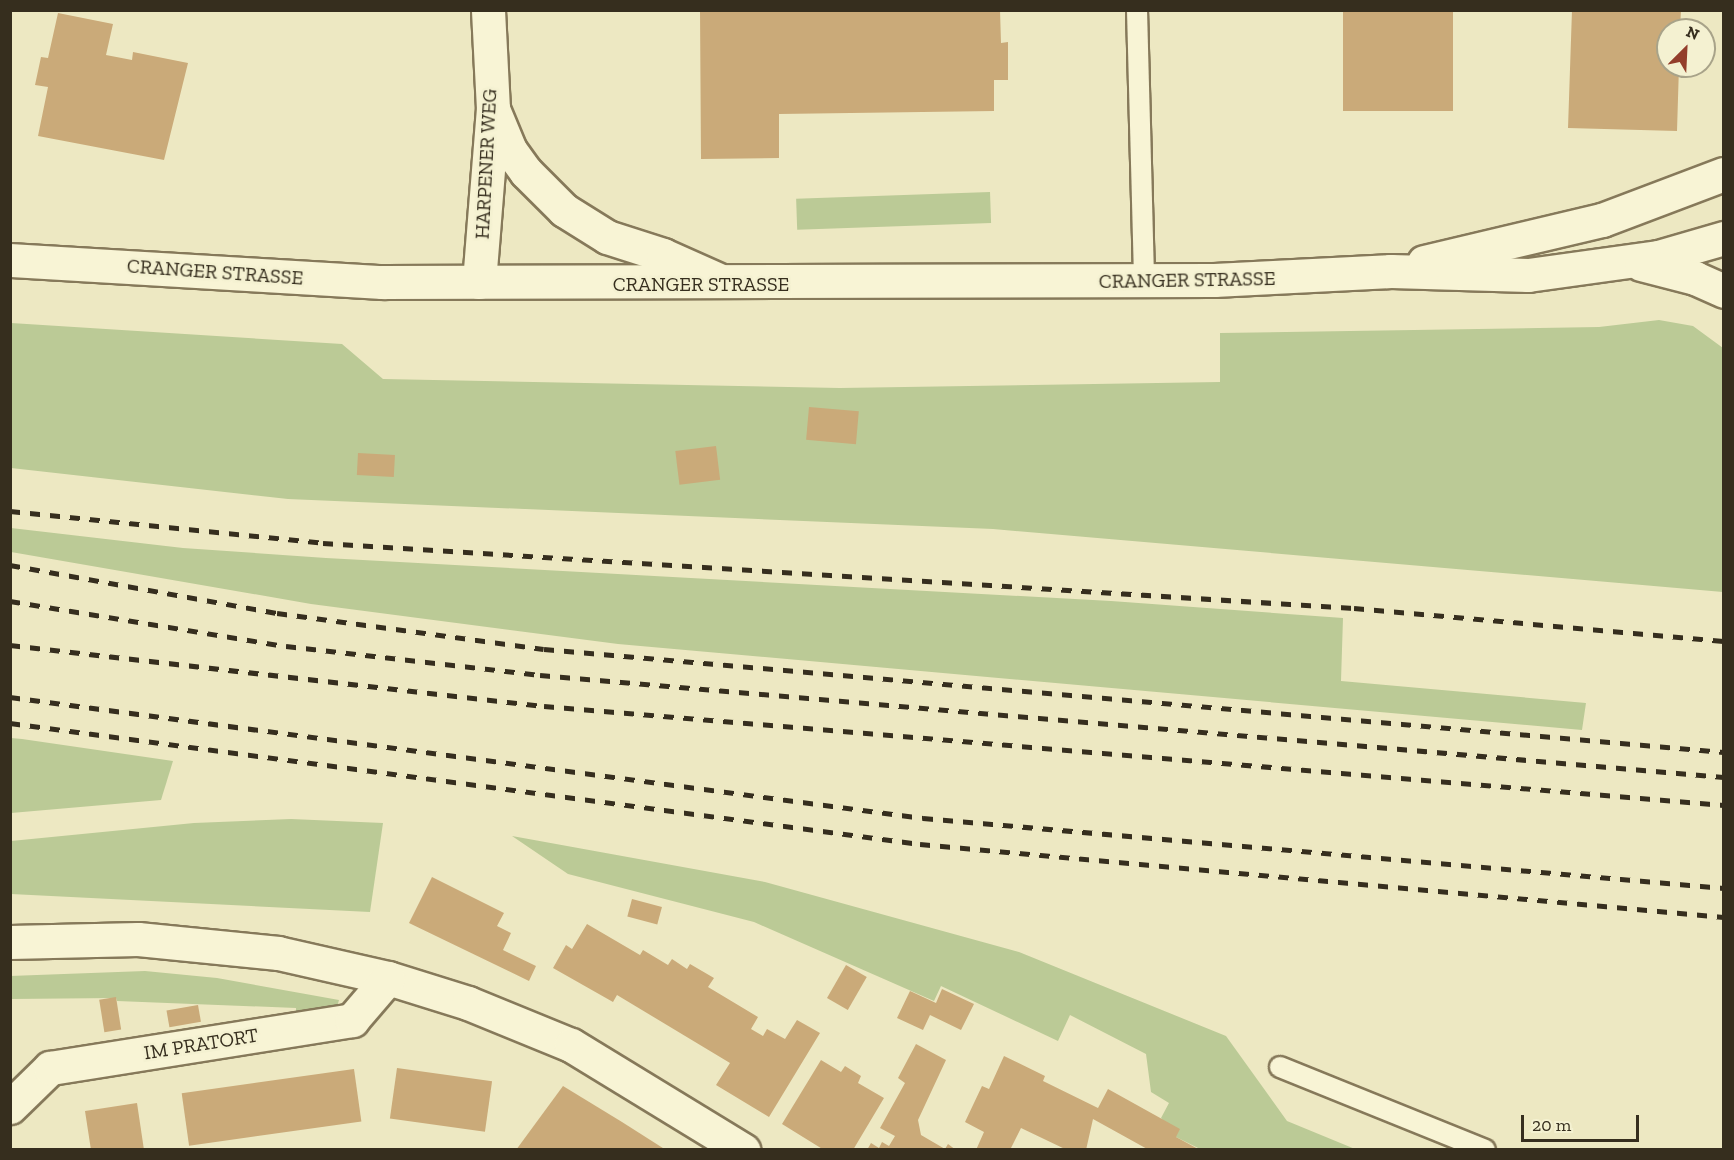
<!DOCTYPE html>
<html>
<head>
<meta charset="utf-8">
<style>
  body { margin:0 }
  #map { position:relative; width:1734px; height:1160px; overflow:hidden; background:#ede8c2; font-family:"Zilla Slab",serif }
  div>[style] { position:absolute }
  .green>* { inset:0; background:#bbca96; transform-origin:0 0 }
  .building>* { inset:0; background:#caaa79; transform-origin:0 0 }
  .roads { filter:drop-shadow(2px 0 #86795a) drop-shadow(-2px 0 #86795a) drop-shadow(0 2px #86795a) drop-shadow(0 -2px #86795a) }
  .lane>* { height:20px; margin:-10px; padding:0 10px; transform-origin:10px; border-radius:10px; background:#f8f4d5 }
  .street>* { height:33px; margin:-16.5px; padding:0 16.5px; transform-origin:16.5px; border-radius:16.5px; background:#f8f4d5 }
  .secondary>* { height:33px; margin:-16.5px; padding:0 16.5px; transform-origin:16.5px; border-radius:16.5px; background:#f8f4d5 }
  .rail>* { height:4.5px; margin-top:-2.25px; transform-origin:0; background:repeating-linear-gradient(90deg,#362e1e 0 10px,transparent 0 20px) }
  span { translate:-50% -50%; white-space:nowrap; text-align:center; line-height:1.15; -webkit-text-stroke:5px #f4f1d1; paint-order:stroke }
  .street-label { font-size:20px; color:#362e1e }
  .frame { position:absolute; inset:0; border:12px solid #362e1e; pointer-events:none }
  .north { position:absolute; left:1656px; top:18px; width:60px; height:60px; box-sizing:border-box; background:#f4f1d1; border:2px solid #a8a389; border-radius:50%; rotate:24deg; font-size:16px; font-weight:700; line-height:24px; text-align:center; color:#362e1e }
  .north::after { content:''; display:block; margin:auto; width:21px; height:27px; background:#933e2b; clip-path:polygon(50% 0,100% 100%,50% 72%,0 100%) }
  .scale { position:absolute; left:1521px; top:1115px; width:118px; height:27px; box-sizing:border-box; border:3px solid #362e1e; border-top:0; padding-left:8px; font-size:18px; line-height:21px; white-space:nowrap; color:#362e1e; -webkit-text-stroke:4px #f4f1d1; paint-order:stroke }
</style>
</head>
<body>
<div id="map">
  <div class="green">
    <div style="left:990px;top:192px;width:31px;height:194px;rotate:88deg"></div>
    <div style="clip-path:polygon(1659px 320px,1693px 326px,1723px 348px,1723px 592px,993px 529px,288px 499px,11px 468px,11px 323px,342px 344px,383px 379px,840px 388px,1220px 382px,1220px 333px,1599px 327px)"></div>
    <div style="clip-path:polygon(11px 528px,183px 548px,326px 558px,1111px 601px,1343px 618px,1341px 681px,1586px 703px,1582px 730px,618px 644px,311px 604px,11px 552px)"></div>
    <div style="clip-path:polygon(11px 738px,22px 739px,173px 761px,161px 800px,11px 813px)"></div>
    <div style="clip-path:polygon(291px 819px,383px 823px,370px 912px,11px 894px,11px 841px,194px 823px)"></div>
    <div style="clip-path:polygon(512px 836px,765px 882px,1019px 952px,1226px 1036px,1287px 1121px,1355px 1149px,1200px 1149px,1176px 1137px,1161px 1118px,1169px 1103px,1151px 1092px,1146px 1054px,1070px 1015px,1058px 1041px,941px 986px,934px 1001px,754px 922px,568px 874px)"></div>
    <div style="clip-path:polygon(145px 971px,217px 978px,339px 1000px,337px 1007px,296px 1013px,296px 1008px,117px 1001px,116px 998px,11px 999px,10px 976px)"></div>
  </div>
  <div class="building">
    <div style="clip-path:polygon(700px 10px,1000px 10px,1001px 43px,1008px 42px,1008px 80px,994px 80px,994px 111px,779px 114px,779px 158px,701px 159px)"></div>
    <div style="left:1343px;top:10px;width:110px;height:101px"></div>
    <div style="clip-path:polygon(1572px 10px,1681px 10px,1680px 30px,1668px 30px,1668px 66px,1679px 66px,1677px 131px,1568px 128px)"></div>
    <div style="clip-path:polygon(58px 13px,113px 24px,106px 55px,132px 60px,133px 52px,188px 63px,164px 160px,38px 136px,48px 87px,35px 85px,41px 57px,48px 58px)"></div>
    <div style="left:809px;top:407px;width:50px;height:33px;rotate:5deg"></div>
    <div style="left:716px;top:446px;width:34px;height:41px;rotate:83deg"></div>
    <div style="left:358px;top:453px;width:37px;height:22px;rotate:3deg"></div>
    <div style="clip-path:polygon(432px 877px,504px 913px,497px 926px,511px 933px,503px 950px,536px 966px,529px 981px,409px 923px)"></div>
    <div style="left:632px;top:899px;width:31px;height:18px;rotate:15deg"></div>
    <div style="clip-path:polygon(587px 924px,640px 955px,643px 950px,668px 965px,672px 959px,687px 969px,690px 964px,714px 978px,708px 987px,758px 1017px,751px 1029px,763px 1036px,767px 1029px,785px 1039px,797px 1020px,820px 1033px,769px 1117px,716px 1085px,730px 1063px,617px 995px,613px 1002px,553px 968px,566px 945px,572px 949px)"></div>
    <div style="left:846px;top:965px;width:24px;height:38px;rotate:30deg"></div>
    <div style="clip-path:polygon(942px 989px,974px 1004px,961px 1030px,930px 1015px,923px 1030px,897px 1018px,910px 991px,936px 1003px)"></div>
    <div style="left:116px;top:997px;width:33px;height:17px;rotate:81deg"></div>
    <div style="left:198px;top:1005px;width:17px;height:32px;rotate:80deg"></div>
    <div style="clip-path:polygon(916px 1044px,946px 1060px,918px 1120px,921px 1135px,945px 1149px,948px 1144px,956px 1150px,867px 1150px,871px 1143px,879px 1148px,882px 1142px,889px 1146px,895px 1136px,880px 1128px,905px 1083px,898px 1078px)"></div>
    <div style="clip-path:polygon(1004px 1056px,1045px 1076px,1043px 1081px,1098px 1108px,1108px 1089px,1180px 1129px,1176px 1137px,1200px 1150px,1149px 1150px,1093px 1119px,1086px 1150px,1067px 1150px,1021px 1128px,1010px 1150px,976px 1150px,984px 1132px,965px 1122px,982px 1086px,989px 1089px)"></div>
    <div style="clip-path:polygon(821px 1060px,841px 1072px,845px 1066px,861px 1076px,858px 1083px,884px 1098px,853px 1150px,824px 1150px,782px 1124px)"></div>
    <div style="left:397px;top:1068px;width:96px;height:51px;rotate:8deg"></div>
    <div style="left:354px;top:1069px;width:53px;height:174px;rotate:82deg"></div>
    <div style="clip-path:polygon(563px 1086px,622px 1122px,666px 1150px,516px 1150px)"></div>
    <div style="clip-path:polygon(137px 1103px,144px 1150px,91px 1150px,85px 1111px)"></div>
  </div>
  <div class="roads">
    <div class="lane">
      <div style="left:1137px;top:10px;width:270px;rotate:88.5deg"></div>
      <div style="left:1280px;top:1067px;width:221px;rotate:22deg"></div>
    </div>
    <div class="street">
      <div style="left:479px;top:282px;width:174px;rotate:-85.4deg"></div>
      <div style="left:493px;top:109px;width:99px;rotate:-92.9deg"></div>
      <div style="left:10px;top:942px;width:128px;rotate:-1.3deg"></div>
      <div style="left:138px;top:939px;width:141px;rotate:5.7deg"></div>
      <div style="left:278px;top:953px;width:113px;rotate:12.8deg"></div>
      <div style="left:388px;top:978px;width:84px;rotate:17.4deg"></div>
      <div style="left:468px;top:1003px;width:111px;rotate:22.2deg"></div>
      <div style="left:571px;top:1045px;width:202px;rotate:31.4deg"></div>
      <div style="left:10px;top:1107px;width:56px;rotate:-44.3deg"></div>
      <div style="left:50px;top:1068px;width:306px;rotate:-9deg"></div>
      <div style="left:352px;top:1020px;width:55px;rotate:-49.4deg"></div>
    </div>
    <div class="secondary">
      <div style="left:493px;top:109px;width:44px;rotate:67.5deg"></div>
      <div style="left:510px;top:150px;width:27px;rotate:54deg"></div>
      <div style="left:526px;top:172px;width:54px;rotate:45deg"></div>
      <div style="left:564px;top:210px;width:51px;rotate:32.1deg"></div>
      <div style="left:607px;top:237px;width:59px;rotate:17.8deg"></div>
      <div style="left:663px;top:255px;width:59px;rotate:24deg"></div>
      <div style="left:10px;top:260px;width:373px;rotate:3.4deg"></div>
      <div style="left:382px;top:282px;width:832px;rotate:-0.14deg"></div>
      <div style="left:1214px;top:280px;width:177px;rotate:-2.9deg"></div>
      <div style="left:1391px;top:271px;width:137px;rotate:1.7deg"></div>
      <div style="left:1528px;top:275px;width:131px;rotate:-7.9deg"></div>
      <div style="left:1658px;top:257px;width:69px;rotate:-16.1deg"></div>
      <div style="left:1424px;top:262px;width:183px;rotate:-13.3deg"></div>
      <div style="left:1602px;top:220px;width:130px;rotate:-20.7deg"></div>
      <div style="left:1641px;top:264px;width:56px;rotate:14.5deg"></div>
      <div style="left:1695px;top:278px;width:32px;rotate:24deg"></div>
    </div>
  </div>
  <div class="rail">
    <div style="left:10px;top:511px;width:315px;rotate:5.8deg"></div>
    <div style="left:323px;top:543px;width:1033px;rotate:3.61deg"></div>
    <div style="left:1354px;top:608px;width:371px;rotate:5.1deg"></div>
    <div style="left:10px;top:565px;width:271px;rotate:10.2deg"></div>
    <div style="left:277px;top:613px;width:269px;rotate:7.7deg"></div>
    <div style="left:544px;top:649px;width:1184px;rotate:4.99deg"></div>
    <div style="left:10px;top:601px;width:280px;rotate:9.3deg"></div>
    <div style="left:286px;top:646px;width:256px;rotate:6.5deg"></div>
    <div style="left:540px;top:675px;width:1188px;rotate:4.92deg"></div>
    <div style="left:10px;top:645px;width:537px;rotate:6.52deg"></div>
    <div style="left:544px;top:706px;width:1184px;rotate:4.8deg"></div>
    <div style="left:10px;top:697px;width:921px;rotate:7.55deg"></div>
    <div style="left:923px;top:818px;width:804px;rotate:4.99deg"></div>
    <div style="left:10px;top:723px;width:918px;rotate:7.57deg"></div>
    <div style="left:920px;top:844px;width:807px;rotate:5.19deg"></div>
  </div>
  <div class="street-label">
    <span style="left:486px;top:164px;rotate:-87deg">HARPENER WEG</span>
    <span style="left:215px;top:272px;rotate:4deg">CRANGER STRASSE</span>
    <span style="left:1187px;top:280px;rotate:-1deg">CRANGER STRASSE</span>
    <span style="left:701px;top:284px">CRANGER STRASSE</span>
    <span style="left:201px;top:1044px;rotate:-9deg">IM PRATORT</span>
  </div>
  <div class="frame"></div>
  <div class="north">N</div>
  <div class="scale">20 m</div>
</div>
</body>
</html>
